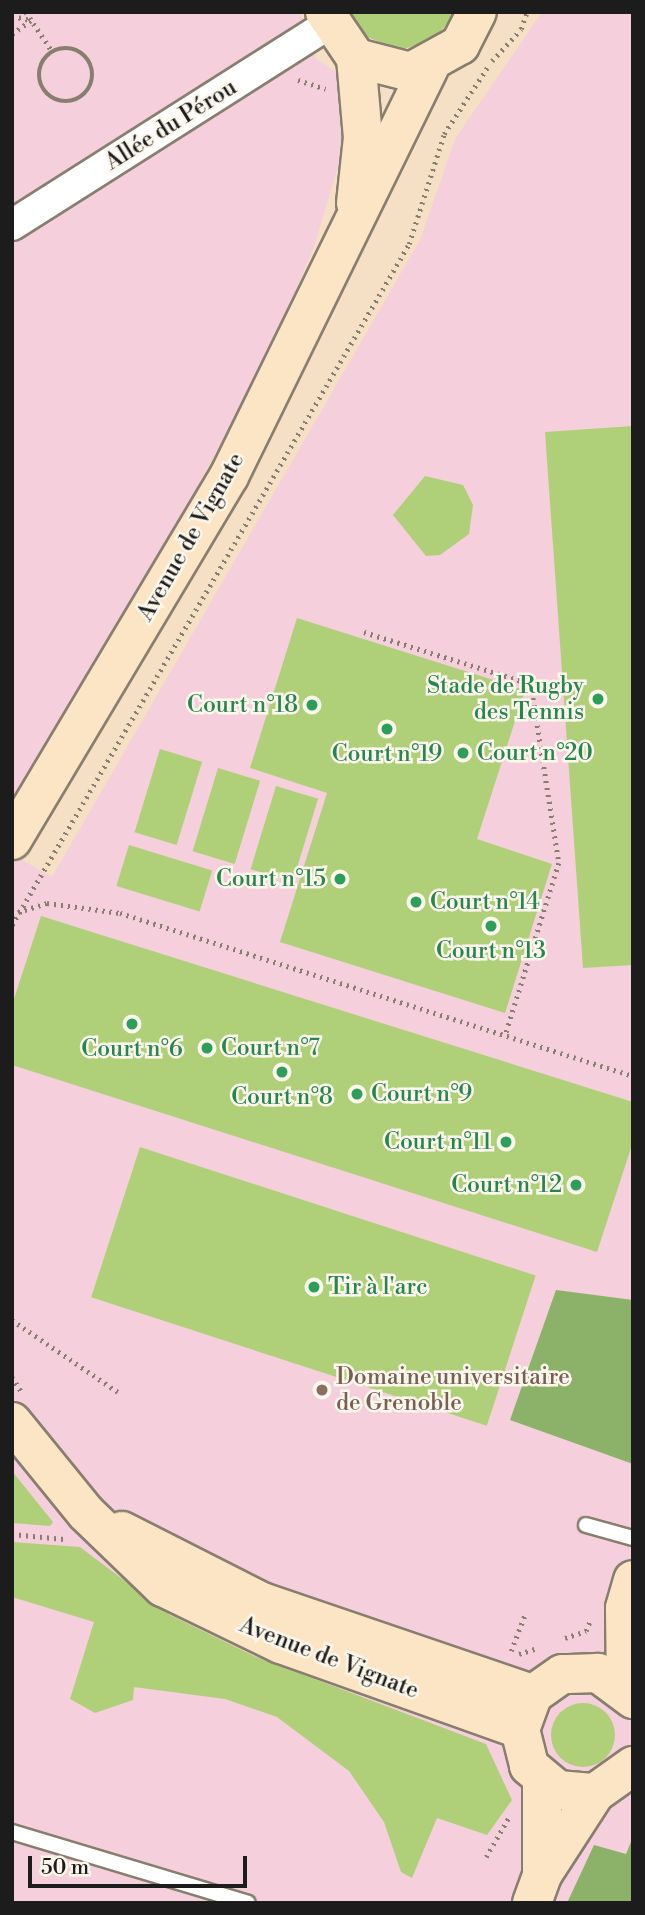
<!DOCTYPE html>
<html>
<head>
<meta charset="utf-8">
<style>
  body { margin:0 }
  #map { position:relative; width:645px; height:1915px; overflow:hidden; background:#f5dfc5; font-family:"Libre Bodoni",serif }
  div>[style] { position:absolute }
  .built>* { inset:0; background:#f5cfdb }
  .green>* { inset:0; background:#afd078; transform-origin:0 0 }
  .round { border-radius:50% }
  .forest>* { inset:0; background:#8bb268 }
  .path>* { height:4.5px; margin-top:-2.25px; transform-origin:0; background:repeating-linear-gradient(90deg,#887e70 0 2px,transparent 0 7px) }
  .path>.ring { margin:-2.25px; padding:0; box-sizing:content-box; background:none; border:4.5px solid #887e70; border-radius:50% }
  .roads { filter:drop-shadow(2px 0 #887e70) drop-shadow(-2px 0 #887e70) drop-shadow(0 2px #887e70) drop-shadow(0 -2px #887e70) }
  .lane>* { height:14px; margin:-7px; padding:0 7px; transform-origin:7px; border-radius:7px; background:#fff }
  .street>* { height:30px; margin:-15px; padding:0 15px; transform-origin:15px; border-radius:15px; background:#fff }
  .secondary>* { height:38px; margin:-19px; padding:0 19px; transform-origin:19px; border-radius:19px; background:#fce5c4 }
  .dots>* { width:19px; height:19px; translate:-50% -50%; box-sizing:border-box; border:4px solid #fbf7ec; border-radius:50% }
  span { translate:-50% -50%; white-space:nowrap; text-align:center; line-height:1.15; -webkit-text-stroke:5px #fbf7ec; paint-order:stroke }
  .street-label { font-size:23px; color:#1c1c1c }
  .leisure-label { font-size:23px; color:#27864d }
  .right { translate:-100% -50%; text-align:right }
  .left { translate:0 -50%; text-align:left }
  .education-label { font-size:23px; color:#785e54 }
  .frame { position:absolute; inset:0; border:14px solid #1c1c1c; pointer-events:none }
  .scale { position:absolute; left:28px; top:1856px; width:219px; height:32px; box-sizing:border-box; border:4px solid #1c1c1c; border-top:0; padding-left:9px; font-size:21px; line-height:24px; white-space:nowrap; color:#1c1c1c; -webkit-text-stroke:5px #fbf7ec; paint-order:stroke }
</style>
</head>
<body>
<div id="map">
  <div class="built">
    <div style="clip-path:polygon(12px 12px,300px 12px,316px 59px,344px 77px,344px 146px,315px 244px,271px 349px,142px 591px,12px 811px)"></div>
    <div style="clip-path:polygon(542px 12px,633px 12px,633px 1903px,12px 1903px,12px 854px,52px 877px,420px 240px,455px 139px)"></div>
  </div>
  <div class="green">
    <div style="clip-path:polygon(351px 12px,455px 12px,435px 40px,400px 50px,367px 37px)"></div>
    <div style="clip-path:polygon(633px 426px,633px 965px,583px 968px,545px 432px)"></div>
    <div style="clip-path:polygon(425px 476px,463px 485px,473px 505px,469px 534px,440px 555px,426px 556px,393px 515px)"></div>
    <div style="clip-path:polygon(297px 618px,525px 690px,477px 839px,552px 864px,505px 1013px,280px 942px,327px 793px,250px 768px)"></div>
    <div style="left:160px;top:749px;width:44px;height:87px;rotate:17deg"></div>
    <div style="left:218px;top:768px;width:44px;height:87px;rotate:17deg"></div>
    <div style="left:276px;top:786px;width:44px;height:87px;rotate:17deg"></div>
    <div style="left:129px;top:845px;width:87px;height:43px;rotate:17deg"></div>
    <div style="clip-path:polygon(41px 916px,633px 1102px,633px 1142px,597px 1252px,12px 1065px,12px 1005px)"></div>
    <div style="left:140px;top:1147px;width:416px;height:158px;rotate:18deg"></div>
    <div style="clip-path:polygon(12px 1471px,53px 1522px,50px 1526px,12px 1523px)"></div>
    <div style="clip-path:polygon(12px 1542px,80px 1547px,170px 1615px,254px 1656px,486px 1744px,512px 1800px,487px 1835px,437px 1818px,412px 1878px,401px 1872px,384px 1822px,349px 1771px,277px 1717px,225px 1699px,134px 1687px,133px 1700px,95px 1713px,70px 1699px,94px 1622px,12px 1597px)"></div>
    <div class="round" style="left:551px;top:1703px;width:64px;height:64px"></div>
  </div>
  <div class="forest">
    <div style="clip-path:polygon(556px 1290px,633px 1300px,633px 1464px,510px 1420px)"></div>
    <div style="clip-path:polygon(633px 1837px,633px 1903px,567px 1903px,594px 1845px,626px 1854px)"></div>
  </div>
  <div class="path">
    <div style="left:26px;top:12px;width:47px;rotate:56.3deg"></div>
    <div style="left:12px;top:16px;width:19px;rotate:12deg"></div>
    <div style="left:12px;top:34px;width:24px;rotate:-36deg"></div>
    <div class="ring" style="left:39px;top:48px;width:49.5px;height:49.5px"></div>
    <div style="left:492px;top:61px;width:43px;rotate:-47.8deg"></div>
    <div style="left:521px;top:29px;width:18px;rotate:-71deg"></div>
    <div style="left:298px;top:80px;width:29px;rotate:18deg"></div>
    <div style="left:364px;top:632px;width:175px;rotate:17.3deg"></div>
    <div style="left:531px;top:684px;width:181px;rotate:81.1deg"></div>
    <div style="left:559px;top:863px;width:181px;rotate:107.3deg"></div>
    <div style="left:18px;top:912px;width:30px;rotate:-17deg"></div>
    <div style="left:47px;top:903px;width:74px;rotate:7.8deg"></div>
    <div style="left:120px;top:913px;width:538px;rotate:17.63deg"></div>
    <div style="left:12px;top:925px;width:788px;rotate:-59.76deg"></div>
    <div style="left:409px;top:244px;width:115px;rotate:-72.3deg"></div>
    <div style="left:444px;top:134px;width:79px;rotate:-56.9deg"></div>
    <div style="left:12px;top:1320px;width:128px;rotate:34.2deg"></div>
    <div style="left:12px;top:1377px;width:17px;rotate:57deg"></div>
    <div style="left:12px;top:1534px;width:52px;rotate:5.5deg"></div>
    <div style="left:565px;top:1638px;width:22px;rotate:-18deg"></div>
    <div style="left:586px;top:1631px;width:11px;rotate:-68deg"></div>
    <div style="left:511px;top:1651px;width:40px;rotate:-69deg"></div>
    <div style="left:519px;top:1654px;width:19px;rotate:-18deg"></div>
    <div style="left:486px;top:1857px;width:46px;rotate:-60.1deg"></div>
  </div>
  <div class="roads">
    <div class="lane">
      <div style="left:586px;top:1525px;width:49px;rotate:15.5deg"></div>
      <div style="left:12px;top:1832px;width:246px;rotate:16.7deg"></div>
    </div>
    <div class="street">
      <div style="left:12px;top:225px;width:375px;rotate:-32.4deg"></div>
    </div>
    <div class="secondary">
      <div style="left:325px;top:12px;width:55px;rotate:56deg"></div>
      <div style="left:356px;top:58px;width:57px;rotate:14.3deg"></div>
      <div style="left:411px;top:72px;width:56px;rotate:-28.9deg"></div>
      <div style="left:460px;top:45px;width:37px;rotate:-63deg"></div>
      <div style="left:356px;top:203px;width:65px;rotate:-83.9deg"></div>
      <div style="left:363px;top:138px;width:80px;rotate:-95deg"></div>
      <div style="left:12px;top:840px;width:424px;rotate:-59.2deg"></div>
      <div style="left:229px;top:476px;width:455px;rotate:-63.9deg"></div>
      <div style="left:12px;top:1422px;width:117px;rotate:50.9deg"></div>
      <div style="left:86px;top:1513px;width:107px;rotate:43.9deg"></div>
      <div style="left:163px;top:1587px;width:131px;rotate:25.8deg"></div>
      <div style="left:281px;top:1644px;width:254px;rotate:19.6deg"></div>
      <div style="left:122px;top:1531px;width:157px;rotate:26.9deg"></div>
      <div style="left:262px;top:1602px;width:286px;rotate:18.8deg"></div>
      <div style="left:626px;top:1691px;width:83px;rotate:-90.7deg"></div>
      <div style="left:625px;top:1608px;width:29px;rotate:-74deg"></div>
      <div style="left:633px;top:1699px;width:44px;rotate:-143.4deg"></div>
      <div style="left:598px;top:1673px;width:36px;rotate:178deg"></div>
      <div style="left:562px;top:1674px;width:35px;rotate:145deg"></div>
      <div style="left:533px;top:1694px;width:37px;rotate:110deg"></div>
      <div style="left:520px;top:1729px;width:38px;rotate:76deg"></div>
      <div style="left:529px;top:1766px;width:38px;rotate:40deg"></div>
      <div style="left:558px;top:1790px;width:37px;rotate:5deg"></div>
      <div style="left:595px;top:1793px;width:47px;rotate:-35.4deg"></div>
      <div style="left:542px;top:1875px;width:95px;rotate:-90deg"></div>
      <div style="left:532px;top:1903px;width:30px;rotate:-70deg"></div>
      <div style="left:542px;top:1875px;width:98px;rotate:-57.1deg"></div>
    </div>
  </div>
  <div class="dots">
    <div style="left:598px;top:699px;background:#2e9e5b"></div>
    <div style="left:312px;top:705px;background:#2e9e5b"></div>
    <div style="left:387px;top:729px;background:#2e9e5b"></div>
    <div style="left:463px;top:753px;background:#2e9e5b"></div>
    <div style="left:340px;top:879px;background:#2e9e5b"></div>
    <div style="left:416px;top:902px;background:#2e9e5b"></div>
    <div style="left:491px;top:926px;background:#2e9e5b"></div>
    <div style="left:132px;top:1024px;background:#2e9e5b"></div>
    <div style="left:207px;top:1048px;background:#2e9e5b"></div>
    <div style="left:282px;top:1072px;background:#2e9e5b"></div>
    <div style="left:357px;top:1094px;background:#2e9e5b"></div>
    <div style="left:506px;top:1142px;background:#2e9e5b"></div>
    <div style="left:576px;top:1185px;background:#2e9e5b"></div>
    <div style="left:314px;top:1287px;background:#2e9e5b"></div>
    <div style="left:322px;top:1390px;background:#8d6e63"></div>
  </div>
  <div class="street-label">
    <span style="left:171px;top:125px;rotate:-32deg">Allée du Pérou</span>
    <span style="left:191px;top:537px;rotate:-60deg">Avenue de Vignate</span>
    <span style="left:329px;top:1658px;rotate:21deg">Avenue de Vignate</span>
  </div>
  <div class="leisure-label">
    <span class="right" style="left:584px;top:699px">Stade de Rugby<br>des Tennis</span>
    <span class="right" style="left:298px;top:705px">Court n°18</span>
    <span class="left" style="left:477px;top:753px">Court n°20</span>
    <span style="left:387px;top:754px">Court n°19</span>
    <span class="right" style="left:326px;top:879px">Court n°15</span>
    <span class="left" style="left:430px;top:902px">Court n°14</span>
    <span style="left:491px;top:951px">Court n°13</span>
    <span class="left" style="left:221px;top:1048px">Court n°7</span>
    <span style="left:132px;top:1049px">Court n°6</span>
    <span class="left" style="left:371px;top:1094px">Court n°9</span>
    <span style="left:282px;top:1097px">Court n°8</span>
    <span class="right" style="left:492px;top:1142px">Court n°11</span>
    <span class="right" style="left:562px;top:1185px">Court n°12</span>
    <span class="left" style="left:328px;top:1287px">Tir à l'arc</span>
  </div>
  <div class="education-label">
    <span class="left" style="left:336px;top:1390px">Domaine universitaire<br>de Grenoble</span>
  </div>
  <div class="frame"></div>
  <div class="scale">50 m</div>
</div>
</body>
</html>
